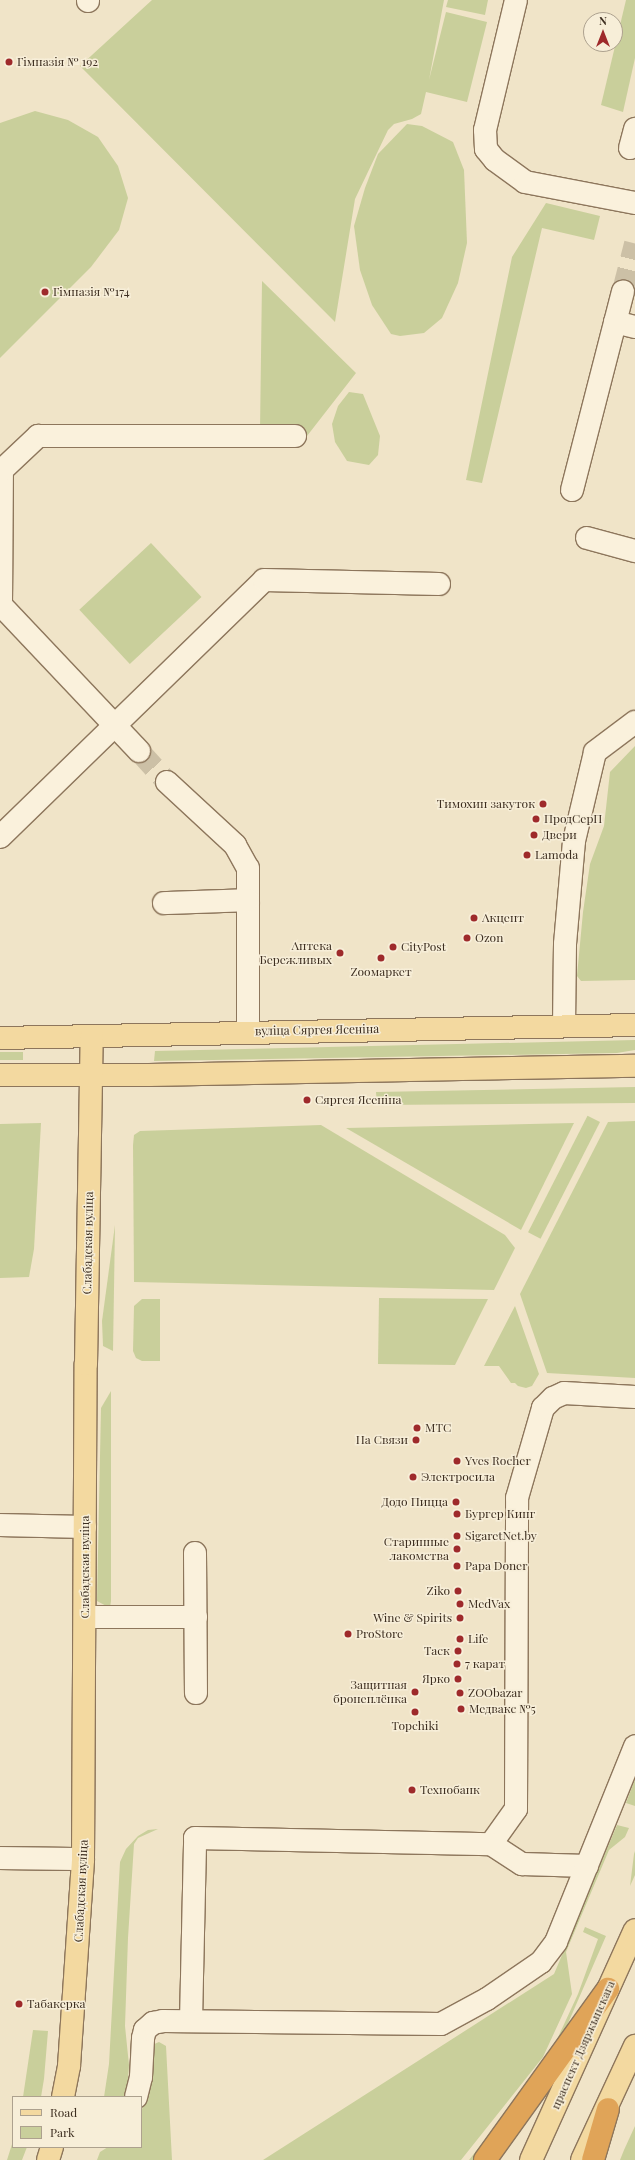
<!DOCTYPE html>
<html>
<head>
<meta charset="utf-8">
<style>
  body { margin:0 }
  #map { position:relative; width:635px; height:2160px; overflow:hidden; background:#f0e4c8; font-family:"Playfair Display",serif }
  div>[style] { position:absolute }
  .green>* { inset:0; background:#c9cf9b; transform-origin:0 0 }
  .minor-tunnel>* { height:22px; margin-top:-11px; transform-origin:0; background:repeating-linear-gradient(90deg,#ccc0a6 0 22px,transparent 0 33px) }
  .roads { filter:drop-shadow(1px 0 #8d765c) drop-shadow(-1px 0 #8d765c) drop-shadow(0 1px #8d765c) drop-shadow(0 -1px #8d765c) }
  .minor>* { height:22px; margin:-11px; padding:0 11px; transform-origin:11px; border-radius:11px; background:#faf1dc }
  .major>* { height:22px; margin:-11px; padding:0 11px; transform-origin:11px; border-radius:11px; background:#f3d9a0 }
  .highway>* { height:22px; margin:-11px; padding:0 11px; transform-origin:11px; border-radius:11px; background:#e0a458 }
  .dots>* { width:11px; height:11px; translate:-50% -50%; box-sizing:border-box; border:2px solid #f7eed8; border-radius:50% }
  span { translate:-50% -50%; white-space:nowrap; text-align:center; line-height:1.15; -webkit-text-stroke:3px #f7eed8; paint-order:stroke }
  .poi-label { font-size:12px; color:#3d2e20 }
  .left { translate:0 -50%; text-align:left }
  .right { translate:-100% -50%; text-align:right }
  .street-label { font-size:12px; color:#3d2e20 }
  .legend { position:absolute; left:12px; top:2096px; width:130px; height:52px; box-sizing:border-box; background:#f7eed8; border:1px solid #ada18e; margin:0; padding:5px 7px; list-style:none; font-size:12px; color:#3d2e20 }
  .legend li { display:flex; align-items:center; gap:8px; height:20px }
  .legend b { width:20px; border:1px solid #ada18e }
  .north { position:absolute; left:583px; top:12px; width:40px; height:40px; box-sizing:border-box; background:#f7eed8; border:1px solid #ada18e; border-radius:50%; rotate:0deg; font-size:11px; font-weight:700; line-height:16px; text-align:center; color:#3d2e20 }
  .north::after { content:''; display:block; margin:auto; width:14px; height:18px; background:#9e2a2b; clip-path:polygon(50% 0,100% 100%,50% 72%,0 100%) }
</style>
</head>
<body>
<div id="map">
  <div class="green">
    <div style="clip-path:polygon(152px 0,444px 0,429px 80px,446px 12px,487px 22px,467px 102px,426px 92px,421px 114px,412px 119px,394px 124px,388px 130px,355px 199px,335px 322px,80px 66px)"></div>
    <div style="clip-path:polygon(448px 0,488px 0,485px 15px,446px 7px)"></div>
    <div style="clip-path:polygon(626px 0,635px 0,635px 58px,623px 112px,601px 105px)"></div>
    <div style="clip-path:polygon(35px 111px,68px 120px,98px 137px,118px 166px,128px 198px,119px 230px,91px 267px,0 358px,0 123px)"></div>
    <div style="clip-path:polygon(407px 124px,422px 126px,453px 142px,464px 170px,467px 243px,458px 283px,442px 318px,424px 333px,400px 336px,391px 334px,372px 305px,360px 270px,354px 226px,365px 188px,378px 154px)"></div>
    <div style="clip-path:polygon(546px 203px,600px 216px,594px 240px,542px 228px,482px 483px,466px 480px,512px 257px)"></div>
    <div style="clip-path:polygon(262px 281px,356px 373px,307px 436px,296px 431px,260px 430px)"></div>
    <div style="clip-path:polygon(349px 392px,363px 394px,380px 436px,378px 455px,369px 465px,347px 461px,335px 442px,332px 424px,338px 406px)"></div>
    <div style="left:151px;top:543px;width:74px;height:98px;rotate:47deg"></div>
    <div style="clip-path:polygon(635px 746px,635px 980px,581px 981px,577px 976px,583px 912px,590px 864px,604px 826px,610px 772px)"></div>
    <div style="clip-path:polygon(635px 1040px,635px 1050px,617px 1053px,154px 1061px,155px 1051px)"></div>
    <div style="left:0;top:1052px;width:23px;height:8px"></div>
    <div style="clip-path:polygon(635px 1087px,635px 1103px,377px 1105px,376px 1092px)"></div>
    <div style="clip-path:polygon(635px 1121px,635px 1378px,547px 1373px,520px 1294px,608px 1122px)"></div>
    <div style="left:600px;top:1122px;width:131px;height:14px;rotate:117deg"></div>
    <div style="clip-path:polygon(41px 1123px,34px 1249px,29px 1277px,0 1278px,0 1124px)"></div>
    <div style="clip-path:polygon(574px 1123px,521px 1230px,346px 1128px)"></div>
    <div style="clip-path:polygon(321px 1125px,505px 1235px,515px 1248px,494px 1290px,134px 1282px,133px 1145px,134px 1135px,140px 1131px)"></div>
    <div style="clip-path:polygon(115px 1225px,114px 1289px,113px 1351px,103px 1346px,102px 1321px)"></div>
    <div style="clip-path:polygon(379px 1298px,488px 1299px,455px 1365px,378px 1364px)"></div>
    <div style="clip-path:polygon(142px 1299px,160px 1299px,160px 1361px,142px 1361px,136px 1358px,133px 1351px,134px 1306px)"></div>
    <div style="clip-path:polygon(515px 1306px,539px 1374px,532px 1386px,526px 1388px,518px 1386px,515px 1383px,511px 1383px,499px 1366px,484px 1366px)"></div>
    <div style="clip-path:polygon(111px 1391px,111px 1601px,110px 1608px,97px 1601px,101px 1408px)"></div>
    <div style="clip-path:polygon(635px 1779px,635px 1806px,626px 1803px)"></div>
    <div style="clip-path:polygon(617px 1825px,629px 1828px,625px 1837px,609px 1850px,566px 1952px,572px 1994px,543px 2057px,461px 2160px,263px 2160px,554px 1974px)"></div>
    <div style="clip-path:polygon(158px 1829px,138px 1838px,134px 1844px,128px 1938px,125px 2026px,129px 2065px,127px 2093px,125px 2097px,104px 2097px,109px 2064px,120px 1862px,126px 1849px,138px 1836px,148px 1830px)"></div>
    <div style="clip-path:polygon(635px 1851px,635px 1875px,630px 1886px,634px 1854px)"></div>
    <div style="clip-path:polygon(585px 1927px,606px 1936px,552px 2060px,475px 2160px,469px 2160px,547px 2061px,578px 1994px,598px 1939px,583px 1932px)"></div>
    <div style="clip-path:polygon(33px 2030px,48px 2031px,44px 2079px,41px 2097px,23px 2097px)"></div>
    <div style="clip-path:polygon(159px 2042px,166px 2046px,172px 2160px,97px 2160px,100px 2152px,108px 2147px,141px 2147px,141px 2112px,150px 2087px,152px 2045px)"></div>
    <div style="clip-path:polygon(635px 2126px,635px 2160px,620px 2160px,624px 2150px)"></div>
    <div style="clip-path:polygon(13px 2141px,13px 2147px,27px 2147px,22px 2160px,7px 2160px)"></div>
  </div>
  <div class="minor-tunnel">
    <div style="left:623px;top:291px;width:49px;rotate:-75.7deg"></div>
    <div style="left:139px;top:751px;width:42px;rotate:47.9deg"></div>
  </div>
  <div class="roads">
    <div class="minor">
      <div style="left:88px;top:0;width:1px;rotate:90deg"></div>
      <div style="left:516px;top:0;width:134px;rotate:103.4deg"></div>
      <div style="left:485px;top:130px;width:19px;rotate:87deg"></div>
      <div style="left:486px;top:149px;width:14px;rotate:51deg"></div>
      <div style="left:495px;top:160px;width:37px;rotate:36deg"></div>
      <div style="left:525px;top:182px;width:112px;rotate:10.8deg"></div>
      <div style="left:630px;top:148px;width:20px;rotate:-75deg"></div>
      <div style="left:615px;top:322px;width:21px;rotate:14deg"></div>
      <div style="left:572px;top:490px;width:205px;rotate:-75.6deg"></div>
      <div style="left:587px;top:538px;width:50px;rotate:15.2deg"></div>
      <div style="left:139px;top:751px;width:201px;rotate:-133.4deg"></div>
      <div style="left:1px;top:605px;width:135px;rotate:-89.6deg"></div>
      <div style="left:2px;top:470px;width:50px;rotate:-43.4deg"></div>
      <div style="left:38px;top:436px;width:257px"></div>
      <div style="left:167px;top:782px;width:93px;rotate:42.8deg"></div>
      <div style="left:235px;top:845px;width:26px;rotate:61deg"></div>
      <div style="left:248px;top:868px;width:164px;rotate:90deg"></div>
      <div style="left:0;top:837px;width:368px;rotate:-44.2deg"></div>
      <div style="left:264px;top:580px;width:175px;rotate:1.3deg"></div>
      <div style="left:164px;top:903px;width:84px;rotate:-2deg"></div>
      <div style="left:564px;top:1026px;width:82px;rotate:-89.3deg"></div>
      <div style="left:565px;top:944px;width:103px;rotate:-85deg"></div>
      <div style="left:574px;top:841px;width:91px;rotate:-76.7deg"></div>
      <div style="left:595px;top:752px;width:50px;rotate:-36.9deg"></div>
      <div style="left:0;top:1525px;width:85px;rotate:1.3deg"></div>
      <div style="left:195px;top:1553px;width:140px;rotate:89.6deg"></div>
      <div style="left:85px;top:1617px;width:111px"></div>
      <div style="left:491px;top:1844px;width:43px;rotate:-54.5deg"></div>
      <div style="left:516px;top:1809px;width:311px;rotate:-89.8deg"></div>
      <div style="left:517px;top:1498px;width:94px;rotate:-73.9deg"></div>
      <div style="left:543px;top:1408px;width:14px;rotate:-45deg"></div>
      <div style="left:553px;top:1398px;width:12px;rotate:-24deg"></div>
      <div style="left:564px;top:1393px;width:71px;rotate:3.2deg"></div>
      <div style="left:0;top:1858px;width:83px;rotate:0.7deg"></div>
      <div style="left:191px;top:2021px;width:183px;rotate:-88.7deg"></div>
      <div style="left:195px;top:1838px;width:296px;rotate:1.2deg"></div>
      <div style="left:491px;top:1844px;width:37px;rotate:33deg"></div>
      <div style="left:522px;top:1864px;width:65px;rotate:1.8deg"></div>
      <div style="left:136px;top:2097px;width:21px;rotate:-76deg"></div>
      <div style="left:141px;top:2077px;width:39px;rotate:-87deg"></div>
      <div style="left:143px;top:2038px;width:8px;rotate:-76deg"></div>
      <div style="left:145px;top:2030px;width:11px;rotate:-41deg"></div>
      <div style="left:153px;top:2023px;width:10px;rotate:-11deg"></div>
      <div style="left:163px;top:2021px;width:278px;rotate:0.6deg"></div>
      <div style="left:441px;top:2024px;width:52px;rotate:-28.5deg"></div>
      <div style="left:487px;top:1999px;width:65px;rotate:-34.4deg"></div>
      <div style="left:541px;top:1962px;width:25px;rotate:-53deg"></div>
      <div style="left:556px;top:1942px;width:211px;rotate:-68deg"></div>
    </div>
    <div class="major">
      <div style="left:0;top:1038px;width:635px;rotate:-1.17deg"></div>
      <div style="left:0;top:1075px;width:149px"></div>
      <div style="left:149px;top:1075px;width:486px;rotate:-1.1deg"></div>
      <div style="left:63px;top:2097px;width:32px;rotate:-79deg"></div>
      <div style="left:69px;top:2066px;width:207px;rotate:-86.1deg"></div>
      <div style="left:83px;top:1859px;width:495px;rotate:-89.7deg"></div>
      <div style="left:86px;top:1364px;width:328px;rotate:-89deg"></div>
      <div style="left:48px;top:2160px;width:14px;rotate:-73deg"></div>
      <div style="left:531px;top:2160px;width:252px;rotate:-65.7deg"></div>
      <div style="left:582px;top:2160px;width:126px;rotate:-65.1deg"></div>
    </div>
    <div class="highway">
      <div style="left:485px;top:2160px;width:211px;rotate:-54.3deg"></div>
      <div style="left:593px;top:2160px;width:53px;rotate:-73.6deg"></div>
    </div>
  </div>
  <div class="dots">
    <div style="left:9px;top:62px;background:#9e2a2b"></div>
    <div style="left:45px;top:292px;background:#9e2a2b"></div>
    <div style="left:543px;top:804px;background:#9e2a2b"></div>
    <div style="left:536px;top:819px;background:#9e2a2b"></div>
    <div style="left:534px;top:835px;background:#9e2a2b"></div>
    <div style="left:527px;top:855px;background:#9e2a2b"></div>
    <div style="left:474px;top:918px;background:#9e2a2b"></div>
    <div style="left:467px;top:938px;background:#9e2a2b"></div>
    <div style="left:393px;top:947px;background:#9e2a2b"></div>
    <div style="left:340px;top:953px;background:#9e2a2b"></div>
    <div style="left:381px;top:958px;background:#9e2a2b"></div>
    <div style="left:307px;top:1100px;background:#9e2a2b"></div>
    <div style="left:417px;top:1428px;background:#9e2a2b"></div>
    <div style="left:416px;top:1440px;background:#9e2a2b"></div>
    <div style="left:457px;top:1461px;background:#9e2a2b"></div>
    <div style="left:413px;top:1477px;background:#9e2a2b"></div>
    <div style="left:456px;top:1502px;background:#9e2a2b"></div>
    <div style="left:457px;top:1514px;background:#9e2a2b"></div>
    <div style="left:457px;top:1536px;background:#9e2a2b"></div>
    <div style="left:457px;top:1549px;background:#9e2a2b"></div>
    <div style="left:457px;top:1566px;background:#9e2a2b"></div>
    <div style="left:458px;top:1591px;background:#9e2a2b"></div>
    <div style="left:460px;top:1604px;background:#9e2a2b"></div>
    <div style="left:460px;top:1618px;background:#9e2a2b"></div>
    <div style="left:348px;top:1634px;background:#9e2a2b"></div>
    <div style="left:460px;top:1639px;background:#9e2a2b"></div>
    <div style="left:458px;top:1651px;background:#9e2a2b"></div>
    <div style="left:457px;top:1664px;background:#9e2a2b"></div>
    <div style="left:458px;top:1679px;background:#9e2a2b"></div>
    <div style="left:415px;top:1692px;background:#9e2a2b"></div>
    <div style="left:460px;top:1693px;background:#9e2a2b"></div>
    <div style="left:461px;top:1709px;background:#9e2a2b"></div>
    <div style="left:415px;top:1712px;background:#9e2a2b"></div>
    <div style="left:412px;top:1790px;background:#9e2a2b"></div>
    <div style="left:19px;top:2004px;background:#9e2a2b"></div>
  </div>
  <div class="poi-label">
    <span class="left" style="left:17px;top:62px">Гімназія № 192</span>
    <span class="left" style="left:53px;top:292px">Гімназія №174</span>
    <span class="right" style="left:535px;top:804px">Тимохин закуток</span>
    <span class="left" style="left:544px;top:819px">ПродСерП</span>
    <span class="left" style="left:542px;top:835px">Двери</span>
    <span class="left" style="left:535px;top:855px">Lamoda</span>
    <span class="left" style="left:482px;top:918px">Акцент</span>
    <span class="left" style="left:475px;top:938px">Ozon</span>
    <span class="right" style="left:332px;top:953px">Аптека<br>Бережливых</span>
    <span class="left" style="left:401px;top:947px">CityPost</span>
    <span style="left:381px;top:972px">Zooмаркет</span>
    <span class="left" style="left:315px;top:1100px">Сяргея Ясеніна</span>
    <span class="left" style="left:425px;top:1428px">МТС</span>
    <span class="right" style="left:408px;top:1440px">На Связи</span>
    <span class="left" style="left:465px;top:1461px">Yves Rocher</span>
    <span class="left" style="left:421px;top:1477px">Электросила</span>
    <span class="right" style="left:448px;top:1502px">Додо Пицца</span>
    <span class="left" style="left:465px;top:1514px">Бургер Кинг</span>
    <span class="left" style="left:465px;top:1536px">SigaretNet.by</span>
    <span class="right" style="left:449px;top:1549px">Старинные<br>лакомства</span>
    <span class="left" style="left:465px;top:1566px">Papa Doner</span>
    <span class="right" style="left:450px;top:1591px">Ziko</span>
    <span class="left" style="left:468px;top:1604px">MedVax</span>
    <span class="right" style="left:452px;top:1618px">Wine &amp; Spirits</span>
    <span class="left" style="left:356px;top:1634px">ProStore</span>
    <span class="left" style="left:468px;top:1639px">Life</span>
    <span class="right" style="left:450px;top:1651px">Таск</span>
    <span class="left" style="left:465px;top:1664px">7 карат</span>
    <span class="right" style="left:450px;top:1679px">Ярко</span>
    <span class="right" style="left:407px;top:1692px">Защитная<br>бронеплёнка</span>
    <span class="left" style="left:468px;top:1693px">ZOObazar</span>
    <span class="left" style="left:469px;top:1709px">Медвакс №5</span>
    <span style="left:415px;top:1726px">Topchiki</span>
    <span class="left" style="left:420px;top:1790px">Технобанк</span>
    <span class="left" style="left:27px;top:2004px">Табакерка</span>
  </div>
  <div class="street-label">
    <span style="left:317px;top:1030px;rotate:-1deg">вуліца Сяргея Ясеніна</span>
    <span style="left:88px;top:1243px;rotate:-89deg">Слабадская вуліца</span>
    <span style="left:85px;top:1567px;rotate:-90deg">Слабадская вуліца</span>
    <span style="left:81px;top:1891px;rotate:-87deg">Слабадская вуліца</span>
    <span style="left:583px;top:2045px;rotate:-66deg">праспект Дзяржынскага</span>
  </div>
  <ul class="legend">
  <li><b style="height:5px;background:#f3d9a0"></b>Road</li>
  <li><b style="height:11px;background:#c9cf9b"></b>Park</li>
  </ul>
  <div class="north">N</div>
</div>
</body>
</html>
